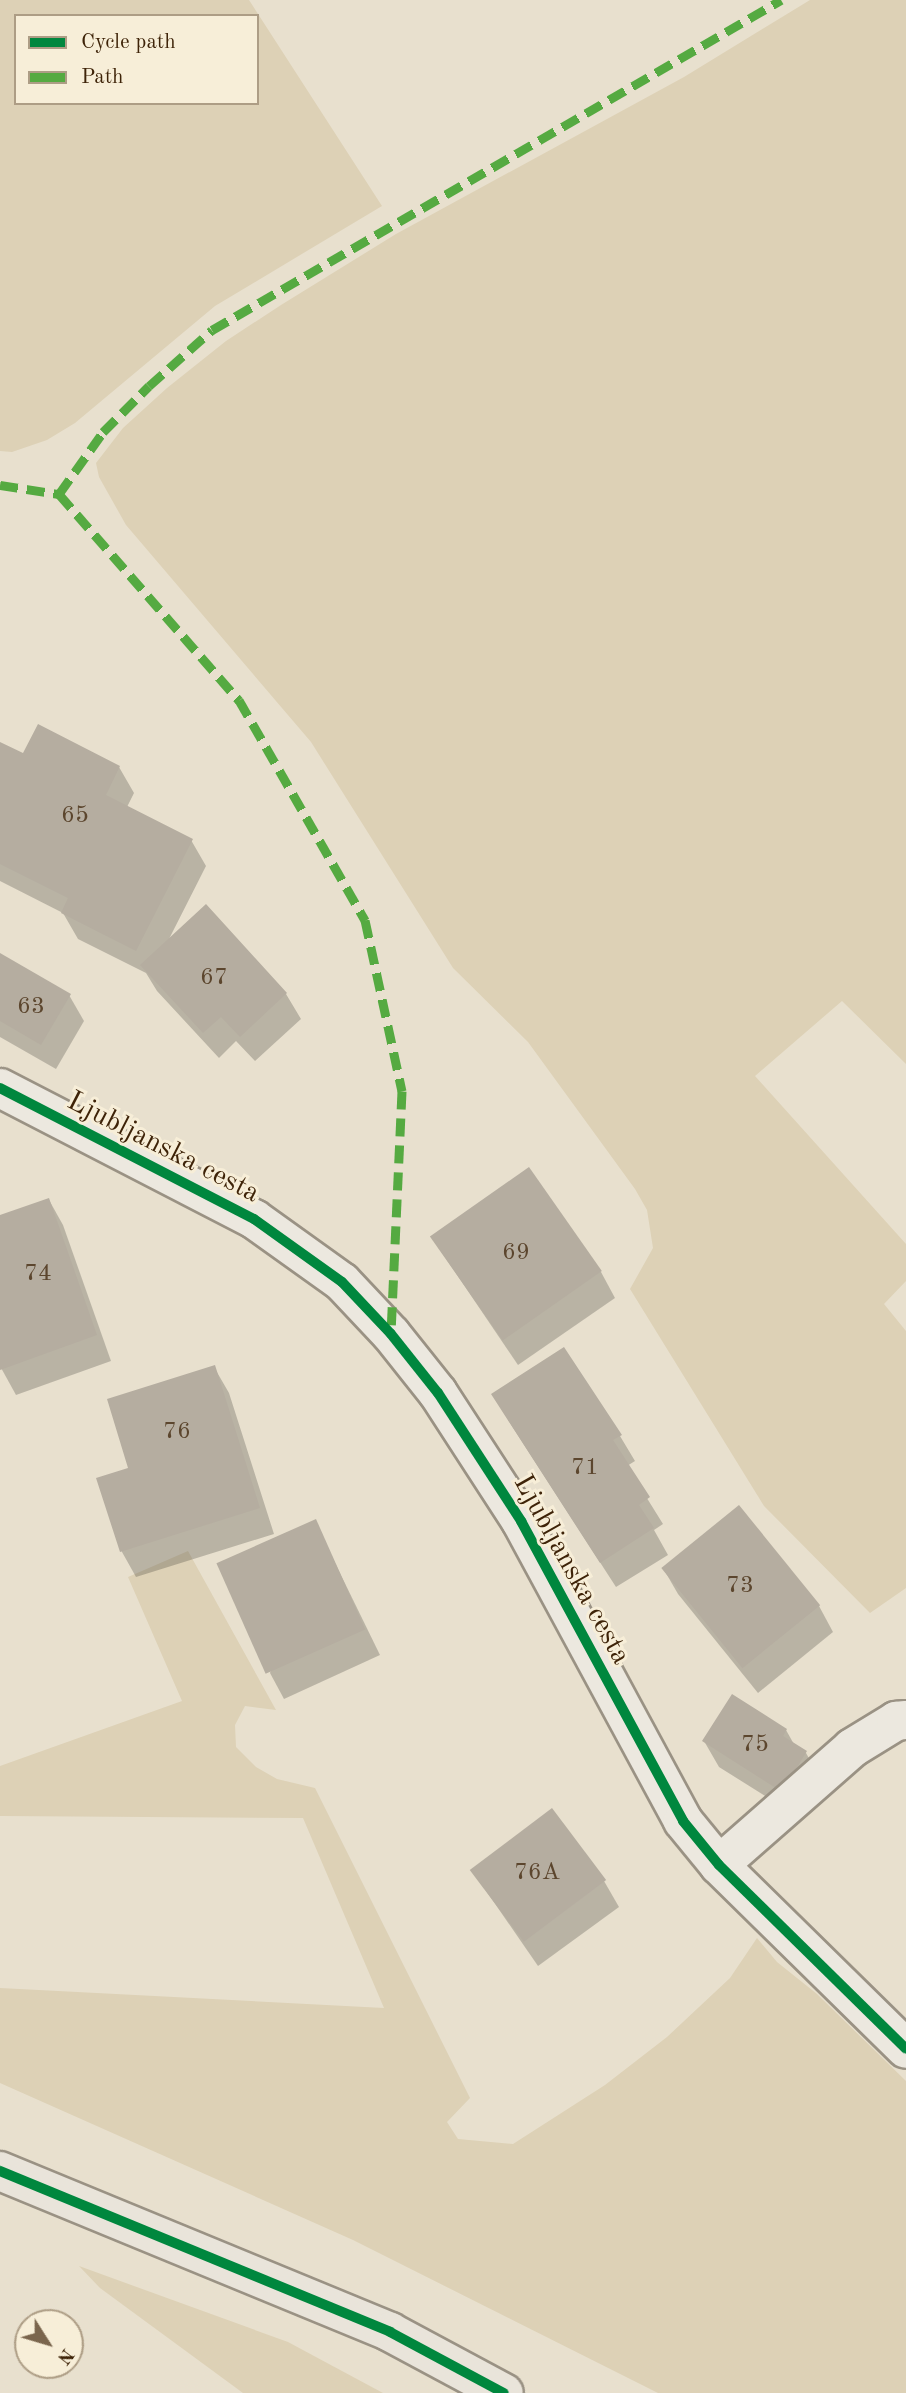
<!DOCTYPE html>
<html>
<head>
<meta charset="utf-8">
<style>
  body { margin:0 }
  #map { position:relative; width:906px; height:2393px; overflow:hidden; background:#e8e0ce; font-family:"Old Standard TT",serif }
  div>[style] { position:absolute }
  .green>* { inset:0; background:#ddd1b6 }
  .shadow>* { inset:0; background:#0003 }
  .building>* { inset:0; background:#b5ada0; transform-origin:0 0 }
  .roads { filter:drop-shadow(2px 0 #9a9284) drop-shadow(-2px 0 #9a9284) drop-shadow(0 2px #9a9284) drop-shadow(0 -2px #9a9284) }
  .minor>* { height:38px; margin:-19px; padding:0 19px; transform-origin:19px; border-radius:19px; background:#ece8df }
  .major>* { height:38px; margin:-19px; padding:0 19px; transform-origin:19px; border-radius:19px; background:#e9e4da }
  .quiet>* { height:9px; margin-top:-4.5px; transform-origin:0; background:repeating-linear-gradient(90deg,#55aa41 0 18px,transparent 0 27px) }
  .cycleway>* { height:10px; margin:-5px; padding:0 5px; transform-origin:5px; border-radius:5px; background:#00873e }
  span { translate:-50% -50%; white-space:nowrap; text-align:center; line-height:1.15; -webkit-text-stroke:6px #f7eed8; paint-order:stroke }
  .number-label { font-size:24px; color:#5c462e }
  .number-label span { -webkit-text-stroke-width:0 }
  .street-label { font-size:28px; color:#3e2308 }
  .legend { position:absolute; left:14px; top:14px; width:245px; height:91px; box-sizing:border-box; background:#f7eed8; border:2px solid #ad9d85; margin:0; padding:9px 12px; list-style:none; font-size:21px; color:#3e2308 }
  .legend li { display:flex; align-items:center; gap:14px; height:35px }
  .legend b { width:35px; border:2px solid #ad9d85 }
  .north { position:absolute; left:14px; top:2309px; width:70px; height:70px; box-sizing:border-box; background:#f7eed8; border:2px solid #ad9d85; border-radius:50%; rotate:127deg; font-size:19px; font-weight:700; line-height:28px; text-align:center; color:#3e2308 }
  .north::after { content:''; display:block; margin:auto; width:24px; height:32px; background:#7a654d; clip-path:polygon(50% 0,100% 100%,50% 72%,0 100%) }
</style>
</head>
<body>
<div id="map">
  <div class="green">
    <div style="clip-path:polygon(evenodd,0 0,249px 0,382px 206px,215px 306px,75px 423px,47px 440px,12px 452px,0 451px,0 0,16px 16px,257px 16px,257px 103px,16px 103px,16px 16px)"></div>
    <div style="clip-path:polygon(810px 0,906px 0,906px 1064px,842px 1001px,755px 1076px,906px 1244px,906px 1281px,884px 1304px,906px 1331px,906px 1588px,870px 1613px,764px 1506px,630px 1289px,653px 1248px,647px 1210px,635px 1189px,528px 1042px,453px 968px,311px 742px,126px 525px,99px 477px,96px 463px,123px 428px,167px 388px,226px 341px,281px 305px,396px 234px,684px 77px)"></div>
    <div style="clip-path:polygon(188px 1551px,276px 1710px,245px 1706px,235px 1725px,236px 1747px,256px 1767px,277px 1779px,315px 1788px,470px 2098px,447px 2122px,458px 2139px,513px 2144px,605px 2085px,667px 2037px,730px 1978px,757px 1938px,777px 1962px,817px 1994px,906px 2081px,906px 2393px,658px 2393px,353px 2240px,0 2083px,0 1988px,384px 2008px,303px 1818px,0 1816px,0 1766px,182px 1701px,128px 1577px)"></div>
    <div style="clip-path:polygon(79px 2266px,288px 2342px,383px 2393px,243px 2393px,100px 2288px)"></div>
  </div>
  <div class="shadow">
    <div style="clip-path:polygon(0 744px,24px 756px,119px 767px,134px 793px,127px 807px,191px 840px,206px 866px,168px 941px,286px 994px,301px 1019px,255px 1061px,236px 1041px,219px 1058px,157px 991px,146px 973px,78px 939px,63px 913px,0 881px)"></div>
    <div style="clip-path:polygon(0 955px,69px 995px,84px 1021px,56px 1069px,0 1037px)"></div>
    <div style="clip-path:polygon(49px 1200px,63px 1225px,111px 1361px,16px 1395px,0 1366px,0 1217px)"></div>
    <div style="clip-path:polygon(432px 1238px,601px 1272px,615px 1298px,518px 1365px)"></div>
    <div style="clip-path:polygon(214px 1367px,229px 1393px,274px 1534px,136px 1577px,122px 1552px,99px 1479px,130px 1469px)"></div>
    <div style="clip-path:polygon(508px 1420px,620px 1436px,635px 1461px,627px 1466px,663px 1524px,654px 1530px,668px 1555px,616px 1587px)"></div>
    <div style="clip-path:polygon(739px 1507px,819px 1606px,833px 1632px,758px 1693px,678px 1594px,663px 1568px)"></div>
    <div style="clip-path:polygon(315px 1522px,380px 1655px,284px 1699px,270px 1673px)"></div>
    <div style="clip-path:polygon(786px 1730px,795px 1746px,806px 1753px,820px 1778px,797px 1816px,719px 1767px,704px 1741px)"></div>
    <div style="clip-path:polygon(471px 1869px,604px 1881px,619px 1907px,538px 1966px)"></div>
  </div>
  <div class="building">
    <div style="clip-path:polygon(38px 724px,120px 766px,106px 795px,193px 839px,136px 951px,61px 913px,68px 898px,0 864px,0 742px,23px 753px)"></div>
    <div style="clip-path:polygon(206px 904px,287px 993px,240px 1037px,221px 1017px,203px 1033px,140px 965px)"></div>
    <div style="clip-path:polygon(0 953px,71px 994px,41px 1045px,0 1021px)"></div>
    <div style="left:529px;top:1167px;width:127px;height:121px;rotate:55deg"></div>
    <div style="clip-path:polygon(49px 1198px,97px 1335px,0 1370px,0 1215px)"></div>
    <div style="clip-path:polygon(564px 1347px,622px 1435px,613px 1440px,650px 1497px,639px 1505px,654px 1528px,600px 1563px,491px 1394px)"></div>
    <div style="clip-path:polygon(215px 1365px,260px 1508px,120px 1552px,96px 1478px,128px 1468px,107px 1399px)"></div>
    <div style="left:739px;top:1505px;width:129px;height:100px;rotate:51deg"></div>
    <div style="left:316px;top:1519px;width:121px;height:109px;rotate:66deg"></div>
    <div style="clip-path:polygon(732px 1694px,787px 1729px,783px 1736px,807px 1751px,782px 1792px,702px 1741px)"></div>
    <div style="left:552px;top:1808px;width:90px;height:103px;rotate:53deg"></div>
  </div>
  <div class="roads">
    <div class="minor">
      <div style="left:0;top:1088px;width:286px;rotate:27.3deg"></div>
      <div style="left:254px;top:1219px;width:108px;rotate:35.6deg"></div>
      <div style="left:342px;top:1282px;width:71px;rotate:46.7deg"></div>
      <div style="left:391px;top:1334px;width:75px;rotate:51.5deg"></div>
      <div style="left:438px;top:1393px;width:153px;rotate:57deg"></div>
      <div style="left:521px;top:1521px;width:341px;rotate:61.6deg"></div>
      <div style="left:683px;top:1821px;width:57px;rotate:50.7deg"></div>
      <div style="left:719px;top:1865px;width:262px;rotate:44.5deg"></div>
      <div style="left:719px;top:1865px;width:177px;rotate:-41.3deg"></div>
      <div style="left:852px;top:1748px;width:52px;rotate:-31.5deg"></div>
      <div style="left:896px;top:1721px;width:10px;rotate:-6deg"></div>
    </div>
    <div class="major">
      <div style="left:0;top:2171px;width:422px;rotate:22.4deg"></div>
      <div style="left:390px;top:2332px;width:129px;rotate:28.2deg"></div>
    </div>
  </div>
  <div class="quiet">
    <div style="left:0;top:485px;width:60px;rotate:8.7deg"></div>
    <div style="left:59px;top:494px;width:274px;rotate:48.9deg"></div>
    <div style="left:239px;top:700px;width:254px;rotate:60.2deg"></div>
    <div style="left:365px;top:920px;width:175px;rotate:77.8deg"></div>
    <div style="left:402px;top:1091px;width:243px;rotate:92.6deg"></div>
    <div style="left:59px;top:494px;width:76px;rotate:-54.6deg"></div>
    <div style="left:103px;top:432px;width:65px;rotate:-45deg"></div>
    <div style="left:149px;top:386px;width:84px;rotate:-41.6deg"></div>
    <div style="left:212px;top:330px;width:658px;rotate:-30.11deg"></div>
  </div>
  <div class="cycleway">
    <div style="left:0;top:1088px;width:286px;rotate:27.3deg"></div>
    <div style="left:254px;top:1219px;width:108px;rotate:35.6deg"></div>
    <div style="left:342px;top:1282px;width:71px;rotate:46.7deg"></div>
    <div style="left:391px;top:1334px;width:75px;rotate:51.5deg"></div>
    <div style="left:438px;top:1393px;width:153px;rotate:57deg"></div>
    <div style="left:521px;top:1521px;width:341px;rotate:61.6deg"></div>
    <div style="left:683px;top:1821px;width:57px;rotate:50.7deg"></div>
    <div style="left:719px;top:1865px;width:262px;rotate:44.5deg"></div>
    <div style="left:0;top:2171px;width:422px;rotate:22.4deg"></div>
    <div style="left:390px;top:2332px;width:129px;rotate:28.2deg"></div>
  </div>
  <div class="number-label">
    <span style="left:75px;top:817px">65</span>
    <span style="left:214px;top:979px">67</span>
    <span style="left:31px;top:1008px">63</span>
    <span style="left:516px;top:1254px">69</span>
    <span style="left:38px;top:1275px">74</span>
    <span style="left:177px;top:1433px">76</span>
    <span style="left:585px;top:1469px">71</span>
    <span style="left:740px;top:1587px">73</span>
    <span style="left:755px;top:1746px">75</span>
    <span style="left:537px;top:1874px">76A</span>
  </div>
  <div class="street-label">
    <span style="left:163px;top:1148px;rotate:27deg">Ljubljanska cesta</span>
    <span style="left:571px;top:1570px;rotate:61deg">Ljubljanska cesta</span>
  </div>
  <ul class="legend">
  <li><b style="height:9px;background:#00873e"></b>Cycle path</li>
  <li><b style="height:9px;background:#55aa41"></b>Path</li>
  </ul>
  <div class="north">N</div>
</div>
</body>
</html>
